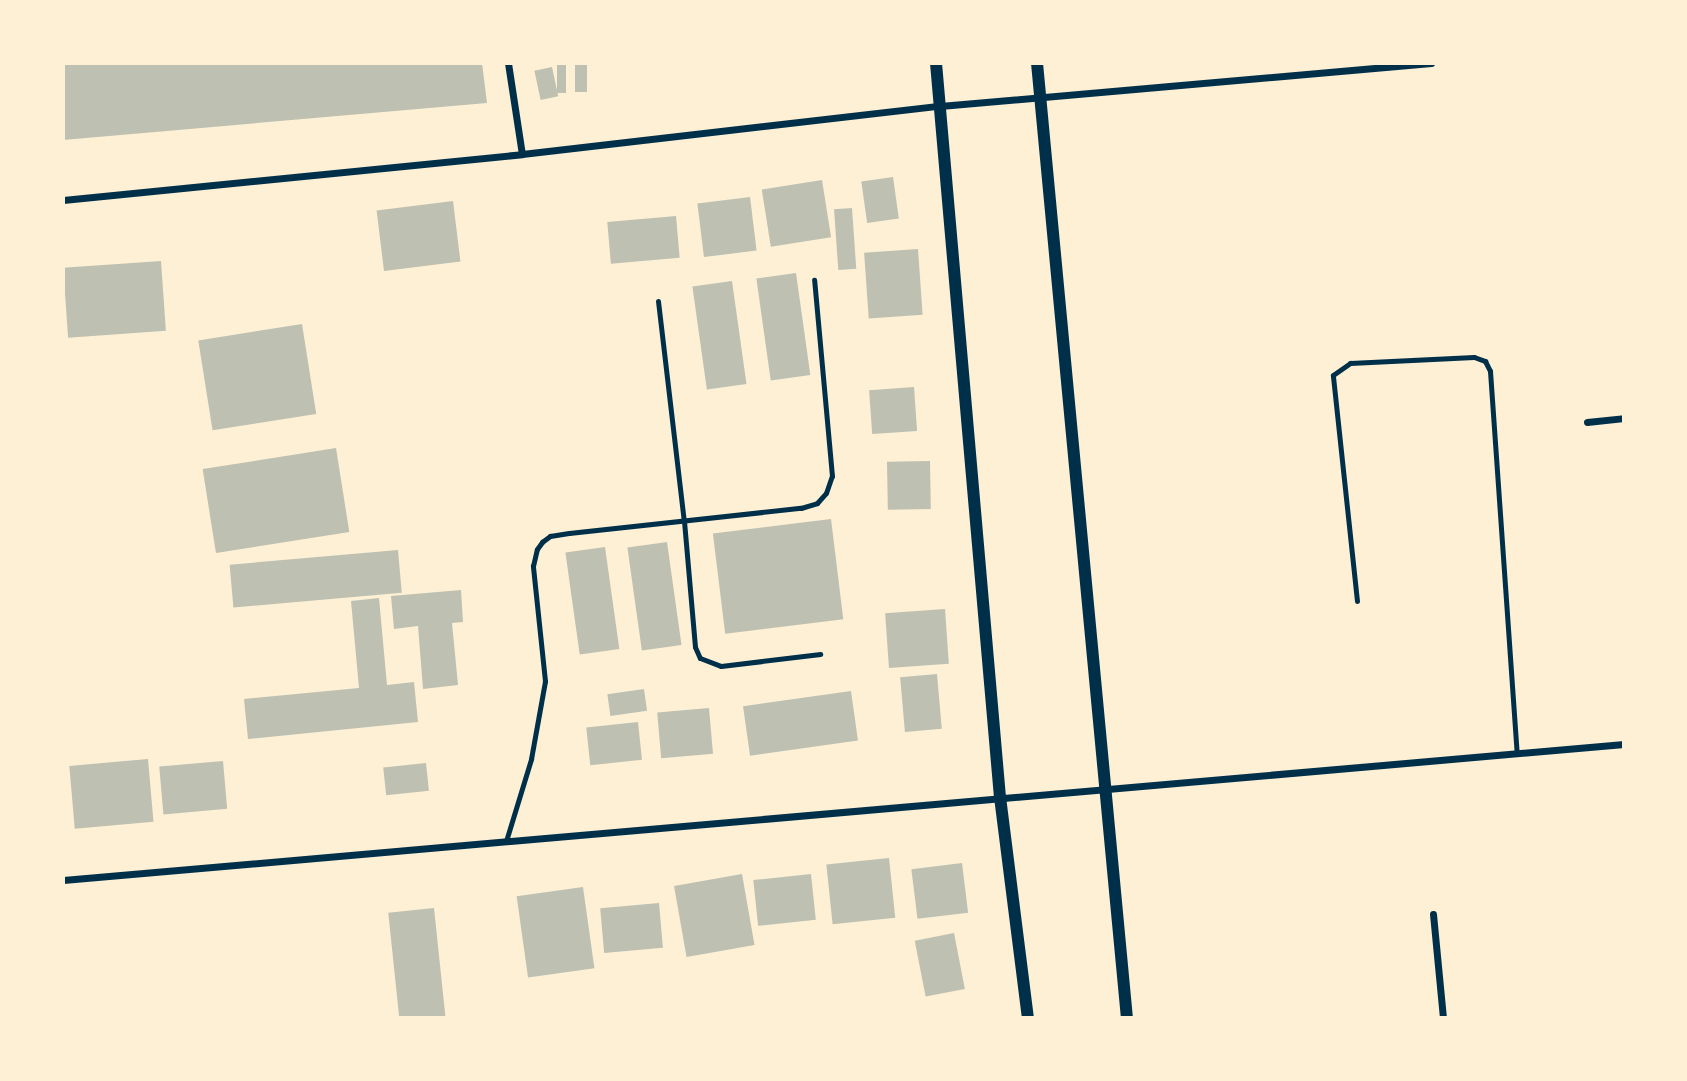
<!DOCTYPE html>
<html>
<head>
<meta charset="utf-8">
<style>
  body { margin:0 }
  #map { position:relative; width:1687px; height:1081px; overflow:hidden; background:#fdf0d5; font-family:"Source Serif 4",serif }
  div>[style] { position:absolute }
  .building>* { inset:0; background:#bec0b2; transform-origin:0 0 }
  .service>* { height:5px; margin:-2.5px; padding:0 2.5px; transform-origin:2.5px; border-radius:2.5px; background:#003049 }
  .minor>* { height:7px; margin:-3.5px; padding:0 3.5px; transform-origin:3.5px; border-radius:3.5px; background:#003049 }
  .tertiary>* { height:12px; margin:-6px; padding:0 6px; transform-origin:6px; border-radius:6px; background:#003049 }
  span { translate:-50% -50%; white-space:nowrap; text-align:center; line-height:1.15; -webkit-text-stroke:6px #fdf0d5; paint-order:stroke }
  .frame { position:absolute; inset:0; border:65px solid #fdf0d5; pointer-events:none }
</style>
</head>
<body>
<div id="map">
  <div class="building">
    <div style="clip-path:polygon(63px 63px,482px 63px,487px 103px,63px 140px)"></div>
    <div style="left:557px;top:63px;width:9px;height:30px"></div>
    <div style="left:575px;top:63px;width:12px;height:29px"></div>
    <div style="left:552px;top:67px;width:30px;height:18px;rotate:78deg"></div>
    <div style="left:893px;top:177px;width:42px;height:32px;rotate:82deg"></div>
    <div style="left:822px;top:180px;width:58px;height:61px;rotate:81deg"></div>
    <div style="left:750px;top:197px;width:54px;height:53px;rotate:83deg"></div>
    <div style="left:453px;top:201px;width:61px;height:77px;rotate:83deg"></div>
    <div style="left:852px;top:208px;width:61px;height:18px;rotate:86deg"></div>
    <div style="left:676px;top:216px;width:42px;height:69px;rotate:85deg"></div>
    <div style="left:918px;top:249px;width:66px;height:54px;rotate:86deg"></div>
    <div style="left:161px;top:261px;width:70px;height:98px;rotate:86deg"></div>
    <div style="left:796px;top:273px;width:103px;height:40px;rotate:82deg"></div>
    <div style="left:732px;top:281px;width:104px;height:40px;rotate:82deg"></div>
    <div style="left:302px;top:324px;width:91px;height:105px;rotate:81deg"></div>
    <div style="left:914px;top:387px;width:44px;height:45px;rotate:86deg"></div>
    <div style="left:336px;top:448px;width:85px;height:135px;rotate:81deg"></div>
    <div style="left:930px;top:461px;width:48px;height:43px;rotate:89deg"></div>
    <div style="left:831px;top:519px;width:101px;height:119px;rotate:83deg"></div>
    <div style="left:667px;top:542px;width:104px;height:40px;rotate:82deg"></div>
    <div style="left:605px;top:547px;width:103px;height:40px;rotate:82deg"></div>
    <div style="left:398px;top:550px;width:43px;height:169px;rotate:85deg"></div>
    <div style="clip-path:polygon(461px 590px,463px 622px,452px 623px,458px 685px,423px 689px,418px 626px,394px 629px,391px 596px)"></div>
    <div style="clip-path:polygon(379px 598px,387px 685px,414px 682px,418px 722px,248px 739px,244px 699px,359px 688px,351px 601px)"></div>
    <div style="left:945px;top:609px;width:55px;height:60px;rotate:86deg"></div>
    <div style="left:937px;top:674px;width:55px;height:37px;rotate:85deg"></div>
    <div style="left:644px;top:689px;width:22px;height:37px;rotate:82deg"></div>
    <div style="left:851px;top:691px;width:50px;height:109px;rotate:82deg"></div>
    <div style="left:709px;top:708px;width:46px;height:52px;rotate:85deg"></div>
    <div style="left:638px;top:722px;width:38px;height:52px;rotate:84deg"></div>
    <div style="left:148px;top:759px;width:63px;height:79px;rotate:85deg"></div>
    <div style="left:223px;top:761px;width:48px;height:64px;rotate:85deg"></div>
    <div style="left:426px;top:763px;width:28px;height:43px;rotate:84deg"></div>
    <div style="left:889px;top:858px;width:60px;height:63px;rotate:84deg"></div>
    <div style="left:962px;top:863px;width:50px;height:51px;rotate:83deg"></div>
    <div style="left:742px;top:874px;width:72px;height:69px;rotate:80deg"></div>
    <div style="left:811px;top:874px;width:46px;height:58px;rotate:84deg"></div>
    <div style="left:583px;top:887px;width:82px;height:67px;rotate:82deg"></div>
    <div style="left:659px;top:903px;width:45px;height:59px;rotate:85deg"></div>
    <div style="left:434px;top:908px;width:111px;height:46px;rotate:84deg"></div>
    <div style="left:954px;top:933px;width:57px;height:40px;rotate:79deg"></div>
  </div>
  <div class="service">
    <div style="left:658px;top:301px;width:222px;rotate:83.3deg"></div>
    <div style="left:684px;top:521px;width:126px;rotate:85deg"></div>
    <div style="left:695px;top:647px;width:12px;rotate:66deg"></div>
    <div style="left:700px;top:658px;width:22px;rotate:21deg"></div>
    <div style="left:721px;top:666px;width:100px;rotate:-6.9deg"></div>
    <div style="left:1357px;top:601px;width:227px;rotate:-96.1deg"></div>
    <div style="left:1333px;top:375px;width:21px;rotate:-35deg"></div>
    <div style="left:1350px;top:363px;width:124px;rotate:-2.8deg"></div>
    <div style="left:1474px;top:357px;width:12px;rotate:20deg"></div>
    <div style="left:1485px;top:361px;width:11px;rotate:63deg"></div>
    <div style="left:1490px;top:371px;width:383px;rotate:86deg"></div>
    <div style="left:506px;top:841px;width:86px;rotate:-73deg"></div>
    <div style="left:531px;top:759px;width:79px;rotate:-79.8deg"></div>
    <div style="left:545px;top:681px;width:116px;rotate:-96deg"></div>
    <div style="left:533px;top:566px;width:17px;rotate:-77deg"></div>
    <div style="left:537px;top:549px;width:9px;rotate:-54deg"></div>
    <div style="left:542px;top:542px;width:10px;rotate:-37deg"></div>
    <div style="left:550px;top:536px;width:19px;rotate:-9deg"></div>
    <div style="left:569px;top:533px;width:233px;rotate:-6.2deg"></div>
    <div style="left:801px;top:508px;width:17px;rotate:-17deg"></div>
    <div style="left:817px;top:503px;width:13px;rotate:-48deg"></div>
    <div style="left:826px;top:493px;width:18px;rotate:-71deg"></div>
    <div style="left:832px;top:476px;width:197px;rotate:-95.2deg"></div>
  </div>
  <div class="minor">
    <div style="left:508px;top:63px;width:92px;rotate:81.3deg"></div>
    <div style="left:63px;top:200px;width:461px;rotate:-5.7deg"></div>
    <div style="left:522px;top:154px;width:421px;rotate:-6.6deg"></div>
    <div style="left:940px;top:106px;width:493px;rotate:-5deg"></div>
    <div style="left:1587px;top:422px;width:37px;rotate:-6deg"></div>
    <div style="left:63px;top:880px;width:1567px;rotate:-4.98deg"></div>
    <div style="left:1433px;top:914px;width:104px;rotate:84.5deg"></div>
  </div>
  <div class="tertiary">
    <div style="left:936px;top:63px;width:737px;rotate:85.02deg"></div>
    <div style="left:1000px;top:797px;width:223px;rotate:82.8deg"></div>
    <div style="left:1037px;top:63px;width:959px;rotate:84.62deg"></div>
  </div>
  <div class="frame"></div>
</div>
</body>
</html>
